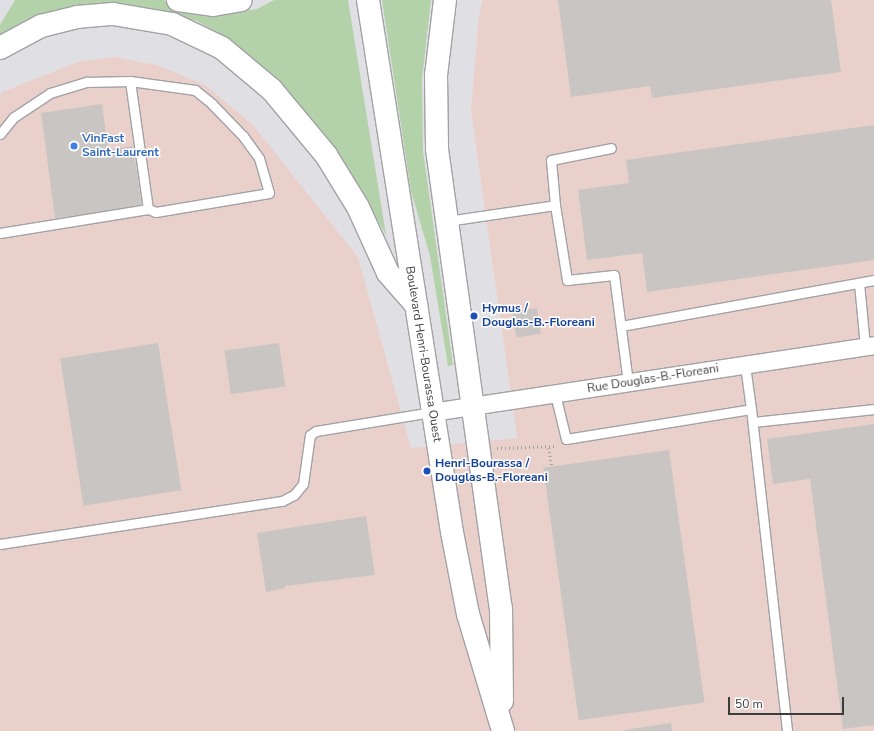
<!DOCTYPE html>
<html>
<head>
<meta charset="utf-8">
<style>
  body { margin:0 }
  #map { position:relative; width:874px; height:731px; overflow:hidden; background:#e0e0e4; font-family:"Nunito Sans",sans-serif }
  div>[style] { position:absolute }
  .industrial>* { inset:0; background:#ead0cb }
  .green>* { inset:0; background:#b4d2a9 }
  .building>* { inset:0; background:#c9c5c3; transform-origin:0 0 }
  .path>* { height:2.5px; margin-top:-1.25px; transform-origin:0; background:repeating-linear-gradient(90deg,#a1a1a5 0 1px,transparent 0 4px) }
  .roads { filter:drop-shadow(1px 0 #a2a2a6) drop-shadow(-1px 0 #a2a2a6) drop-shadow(0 1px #a2a2a6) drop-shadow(0 -1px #a2a2a6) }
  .lane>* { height:9px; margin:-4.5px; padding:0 4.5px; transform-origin:4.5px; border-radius:4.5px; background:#fff }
  .street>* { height:17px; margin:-8.5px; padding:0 8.5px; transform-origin:8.5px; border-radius:8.5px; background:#fff }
  .primary>* { height:22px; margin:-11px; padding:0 11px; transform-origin:11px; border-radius:11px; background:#fff }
  .dots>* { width:11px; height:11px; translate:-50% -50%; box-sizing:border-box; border:2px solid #fff; border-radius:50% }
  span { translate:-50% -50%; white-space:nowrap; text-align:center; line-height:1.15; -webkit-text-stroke:3px #fff; paint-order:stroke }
  .shop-label { font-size:12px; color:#366cbe; font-weight:700 }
  .left { translate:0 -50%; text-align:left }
  .transit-label { font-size:12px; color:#164399; font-weight:700 }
  .street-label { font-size:12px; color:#3c3c3e }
  .scale { position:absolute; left:728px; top:697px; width:116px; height:18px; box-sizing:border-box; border:2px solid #3c3c3e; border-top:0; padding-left:5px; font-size:12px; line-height:14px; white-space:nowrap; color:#3c3c3e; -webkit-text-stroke:3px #fff; paint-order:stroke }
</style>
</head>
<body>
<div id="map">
  <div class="industrial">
    <div style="clip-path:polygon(483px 0,874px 0,874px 731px,0 731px,0 95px,2px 92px,78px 62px,114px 57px,157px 65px,205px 85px,253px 125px,358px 257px,411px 448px,517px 438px,471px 110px,479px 15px)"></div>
  </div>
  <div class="green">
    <div style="clip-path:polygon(15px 0,164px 0,177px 6px,234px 12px,257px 9px,274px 0,348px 0,386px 235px,353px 177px,313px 122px,279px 85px,239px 47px,215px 31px,197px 21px,164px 13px,0 39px,0 25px)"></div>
    <div style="clip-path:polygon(382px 0,431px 0,422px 79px,423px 151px,453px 365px,448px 366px,430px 256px,411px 191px)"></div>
  </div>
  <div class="building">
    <div style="clip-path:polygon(558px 0,831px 0,841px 72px,652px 98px,650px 86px,571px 97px)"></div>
    <div style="clip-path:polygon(102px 104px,108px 150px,133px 146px,142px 207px,55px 218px,41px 113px)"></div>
    <div style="clip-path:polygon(874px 125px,874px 260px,647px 292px,642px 253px,587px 260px,578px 190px,629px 183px,626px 160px)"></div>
    <div style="left:537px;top:308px;width:26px;height:25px;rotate:81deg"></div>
    <div style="left:158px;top:343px;width:149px;height:99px;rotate:81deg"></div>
    <div style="left:279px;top:343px;width:44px;height:55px;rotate:82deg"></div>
    <div style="clip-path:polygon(874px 424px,874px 725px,843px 729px,810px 479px,773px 484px,767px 439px)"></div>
    <div style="left:669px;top:450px;width:255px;height:127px;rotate:82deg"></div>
    <div style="clip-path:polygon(366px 516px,375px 575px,285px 586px,285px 588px,266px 592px,257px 533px)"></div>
    <div style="clip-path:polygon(671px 723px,672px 731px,624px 731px,624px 730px)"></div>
  </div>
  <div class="path">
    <div style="left:497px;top:448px;width:60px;rotate:-1.9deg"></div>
    <div style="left:549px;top:448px;width:19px;rotate:81deg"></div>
  </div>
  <div class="roads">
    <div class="lane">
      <div style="left:130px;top:81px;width:66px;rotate:7.9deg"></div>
      <div style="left:195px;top:90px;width:22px;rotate:39deg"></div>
      <div style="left:212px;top:104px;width:45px;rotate:45.9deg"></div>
      <div style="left:243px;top:136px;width:27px;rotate:54deg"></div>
      <div style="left:259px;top:158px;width:36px;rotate:74deg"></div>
      <div style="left:269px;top:193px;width:115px;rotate:170.5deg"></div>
      <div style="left:156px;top:212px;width:9px;rotate:-159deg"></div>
      <div style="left:0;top:134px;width:22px;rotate:-51deg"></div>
      <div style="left:14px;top:117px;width:43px;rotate:-33.7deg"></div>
      <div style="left:50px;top:93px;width:39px;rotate:-17deg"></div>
      <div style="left:87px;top:82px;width:43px;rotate:-1.3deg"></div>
      <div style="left:130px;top:81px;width:129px;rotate:82deg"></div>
      <div style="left:148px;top:209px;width:150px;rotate:170.8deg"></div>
      <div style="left:555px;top:205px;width:76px;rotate:80.9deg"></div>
      <div style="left:567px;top:280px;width:47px;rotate:-6.1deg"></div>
      <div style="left:614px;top:275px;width:109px;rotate:82.6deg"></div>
      <div style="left:447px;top:221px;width:109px;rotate:-8.4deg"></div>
      <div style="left:555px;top:205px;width:45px;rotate:-95.1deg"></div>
      <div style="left:551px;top:160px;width:61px;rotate:-11.3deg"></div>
      <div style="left:859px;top:283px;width:64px;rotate:84.6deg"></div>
      <div style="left:621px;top:326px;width:257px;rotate:-10.3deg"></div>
      <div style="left:555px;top:394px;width:46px;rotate:76.3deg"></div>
      <div style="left:566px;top:439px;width:187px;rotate:-9.2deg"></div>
      <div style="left:751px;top:409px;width:44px;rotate:-97.8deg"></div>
      <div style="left:751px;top:409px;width:324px;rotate:83.6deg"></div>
      <div style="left:753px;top:422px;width:122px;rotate:-6.1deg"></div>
      <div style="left:0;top:544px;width:285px;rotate:-8.7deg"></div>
      <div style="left:282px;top:501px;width:13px;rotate:-27deg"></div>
      <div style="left:294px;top:495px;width:14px;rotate:-51deg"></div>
      <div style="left:303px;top:484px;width:49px;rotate:-81.9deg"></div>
      <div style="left:310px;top:435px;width:7px;rotate:-34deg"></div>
      <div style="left:316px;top:431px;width:118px;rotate:-9.3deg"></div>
    </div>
    <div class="street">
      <div style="left:432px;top:412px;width:447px;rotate:-8.6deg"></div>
    </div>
    <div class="primary">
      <div style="left:178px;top:0;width:35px;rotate:8deg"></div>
      <div style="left:213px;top:5px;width:28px;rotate:-10deg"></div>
      <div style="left:368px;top:0;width:539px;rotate:81.03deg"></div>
      <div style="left:452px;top:532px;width:84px;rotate:79deg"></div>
      <div style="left:468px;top:614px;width:122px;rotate:73.3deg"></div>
      <div style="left:445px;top:0;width:76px;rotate:96.8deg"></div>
      <div style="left:436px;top:75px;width:74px;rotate:89.2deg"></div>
      <div style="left:437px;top:149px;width:463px;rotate:82.1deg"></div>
      <div style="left:501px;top:608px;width:93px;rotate:89.4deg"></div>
      <div style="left:0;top:48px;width:47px;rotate:-28.2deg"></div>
      <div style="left:41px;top:26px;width:37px;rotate:-14deg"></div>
      <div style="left:77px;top:17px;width:36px;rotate:-5deg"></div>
      <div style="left:113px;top:14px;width:60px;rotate:9.6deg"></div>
      <div style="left:172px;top:24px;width:55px;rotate:25.6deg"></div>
      <div style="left:222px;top:48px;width:65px;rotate:40deg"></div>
      <div style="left:272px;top:90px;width:85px;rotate:50.3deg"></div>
      <div style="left:326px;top:155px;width:61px;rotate:58.4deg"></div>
      <div style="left:358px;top:207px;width:72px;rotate:65.6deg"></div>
      <div style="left:388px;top:273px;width:43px;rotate:48.8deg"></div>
    </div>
  </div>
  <div class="dots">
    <div style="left:74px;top:146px;background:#3f7fe0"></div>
    <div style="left:474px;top:316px;background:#1a4fb4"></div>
    <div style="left:427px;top:471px;background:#1a4fb4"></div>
  </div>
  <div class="shop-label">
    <span class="left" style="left:82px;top:146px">VinFast<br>Saint-Laurent</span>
  </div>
  <div class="transit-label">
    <span class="left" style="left:482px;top:316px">Hymus /<br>Douglas-B.-Floreani</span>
    <span class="left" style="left:435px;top:471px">Henri-Bourassa /<br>Douglas-B.-Floreani</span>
  </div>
  <div class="street-label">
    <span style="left:423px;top:354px;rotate:81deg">Boulevard Henri-Bourassa Ouest</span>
    <span style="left:653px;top:379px;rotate:-9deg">Rue Douglas-B.-Floreani</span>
  </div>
  <div class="scale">50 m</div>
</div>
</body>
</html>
